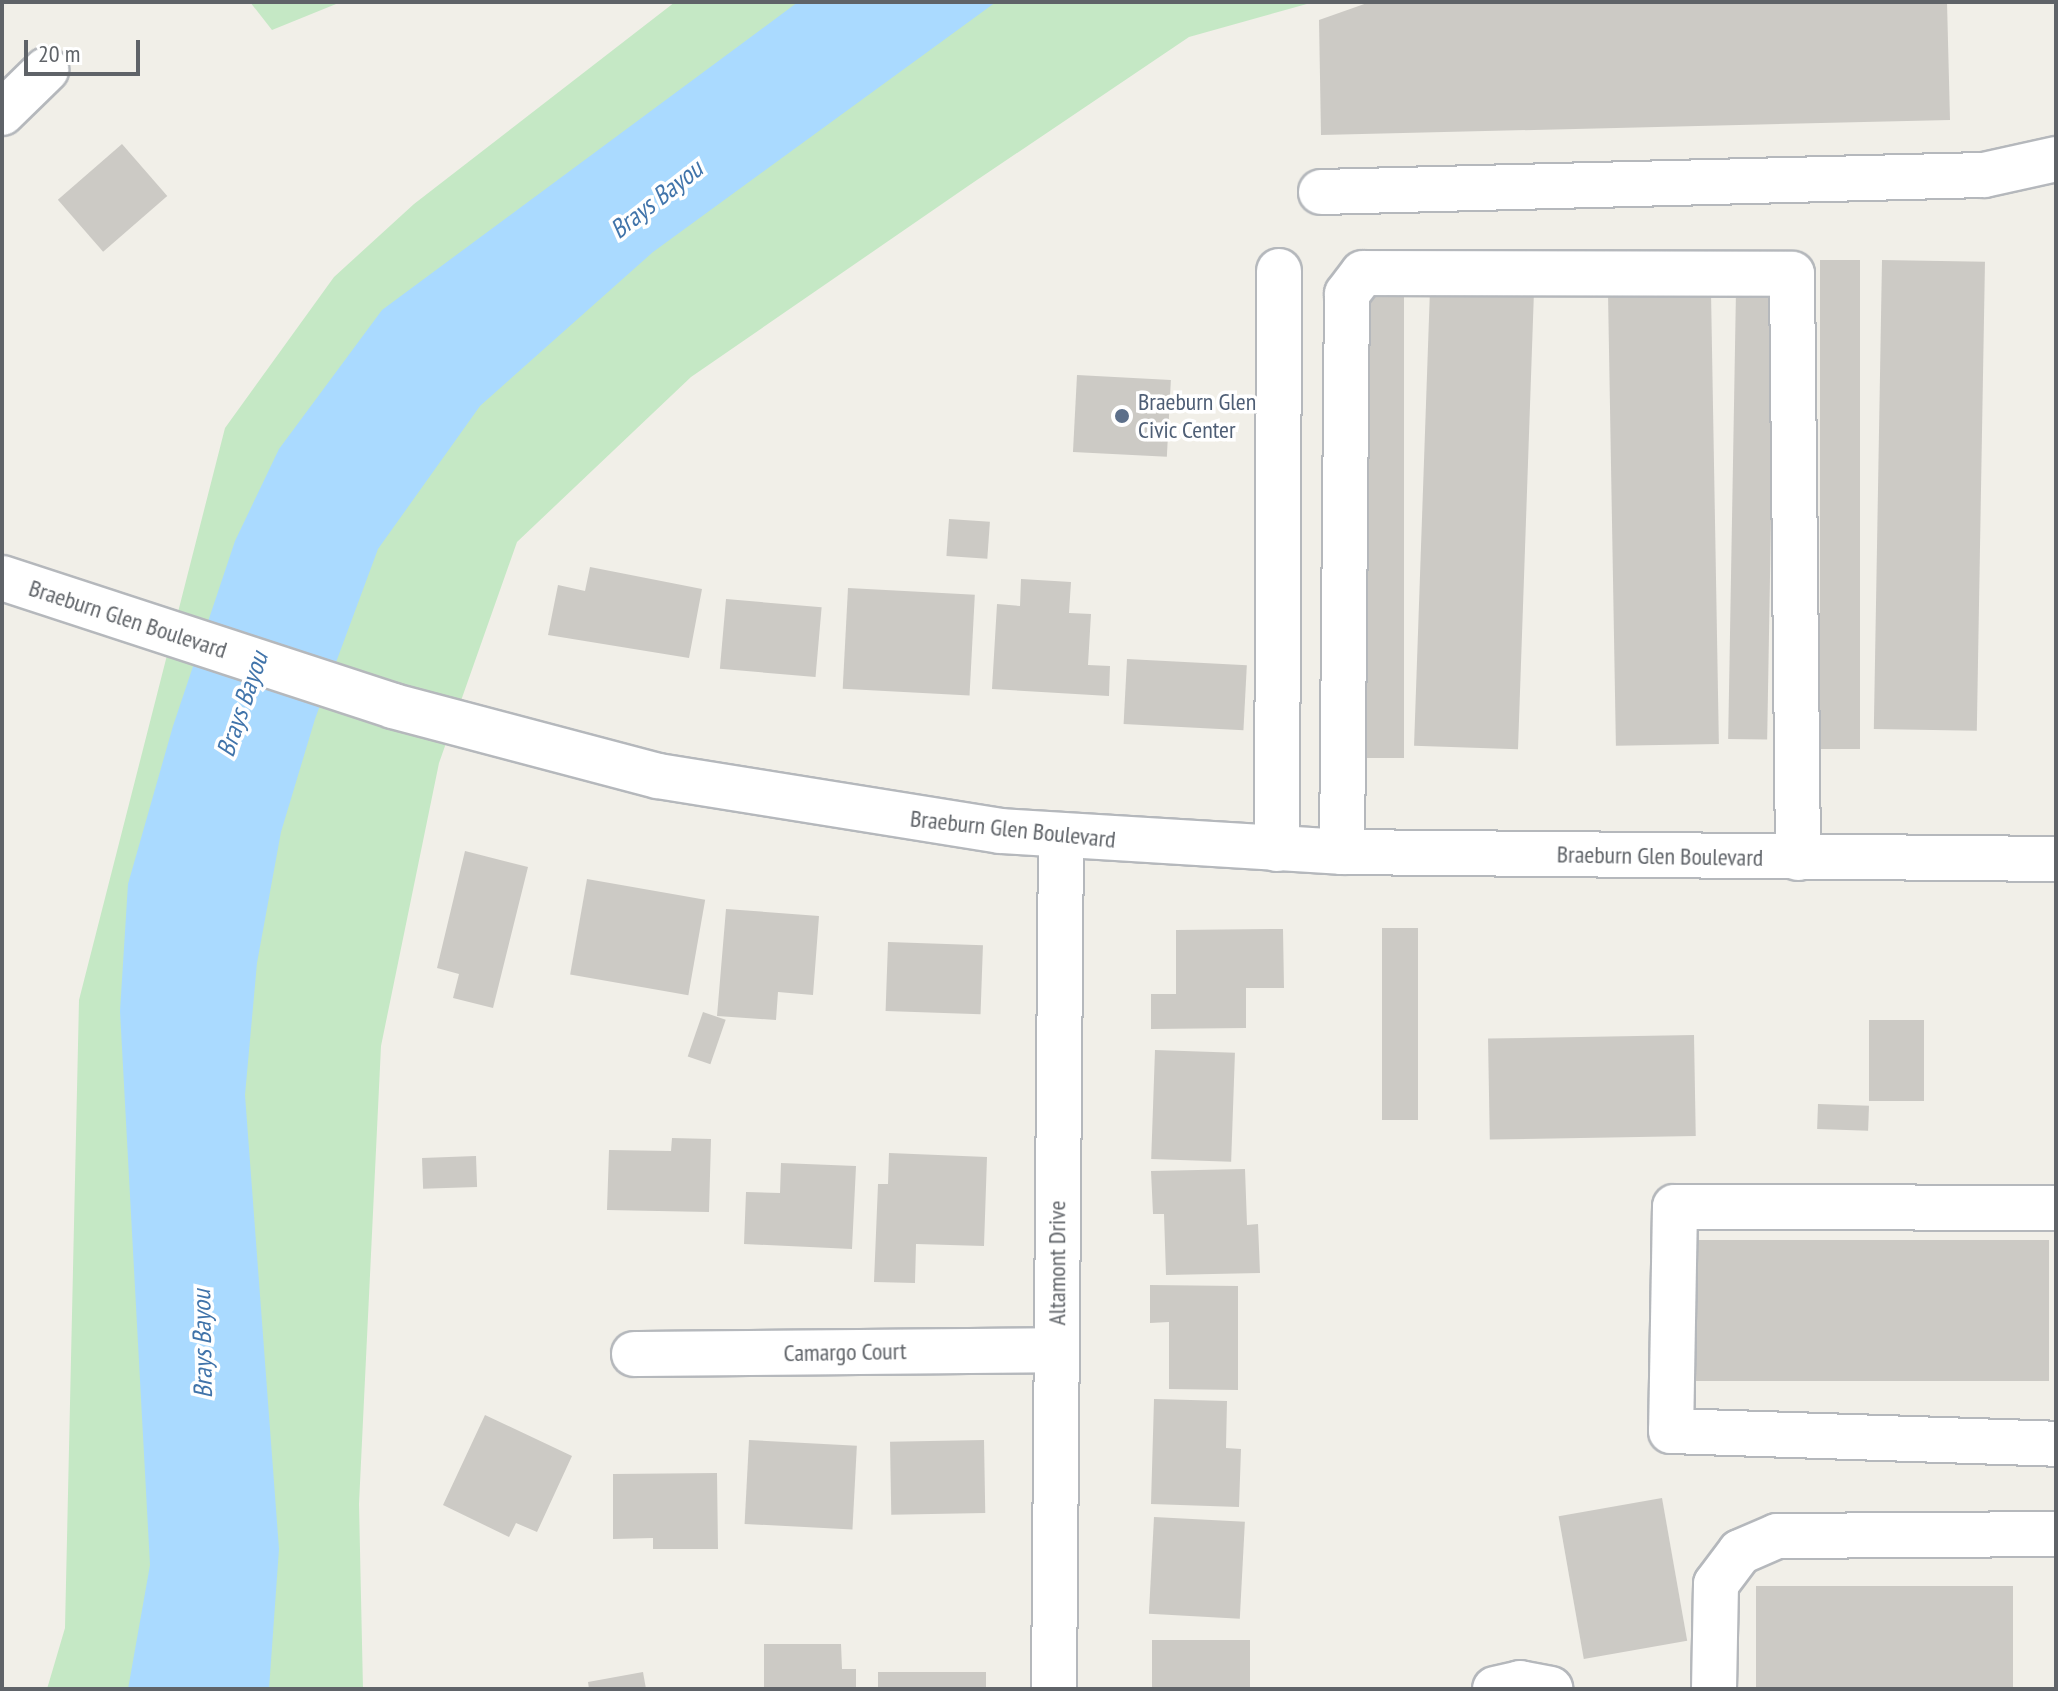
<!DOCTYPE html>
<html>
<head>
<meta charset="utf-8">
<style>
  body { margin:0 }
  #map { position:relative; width:2058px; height:1691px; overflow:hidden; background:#f1efe8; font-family:"PT Sans Narrow",sans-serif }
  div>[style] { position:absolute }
  .green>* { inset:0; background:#c5e8c5 }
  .water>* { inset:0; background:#aadaff }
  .building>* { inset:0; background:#cccac5; transform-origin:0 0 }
  .roads { filter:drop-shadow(2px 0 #b5b8bc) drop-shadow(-2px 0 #b5b8bc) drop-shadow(0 2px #b5b8bc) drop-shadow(0 -2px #b5b8bc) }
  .minor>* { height:44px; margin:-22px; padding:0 22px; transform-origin:22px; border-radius:22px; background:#fff }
  .dots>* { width:22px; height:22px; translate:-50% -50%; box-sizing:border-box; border:4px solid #fff; border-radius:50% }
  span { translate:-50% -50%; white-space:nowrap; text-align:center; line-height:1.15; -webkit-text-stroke:7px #fff; paint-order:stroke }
  .service-label { font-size:24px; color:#4e5e75 }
  .left { translate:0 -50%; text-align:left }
  .street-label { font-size:24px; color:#5f6368 }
  .water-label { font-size:26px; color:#4174aa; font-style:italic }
  .frame { position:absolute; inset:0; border:4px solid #5f6368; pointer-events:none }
  .scale { position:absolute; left:24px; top:40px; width:116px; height:36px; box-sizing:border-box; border:4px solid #5f6368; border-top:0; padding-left:10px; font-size:24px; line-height:28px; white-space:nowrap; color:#5f6368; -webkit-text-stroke:6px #fff; paint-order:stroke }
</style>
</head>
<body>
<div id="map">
  <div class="green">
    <div style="clip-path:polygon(250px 2px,341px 2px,272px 30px)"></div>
    <div style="clip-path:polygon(675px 2px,1314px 2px,1189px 37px,971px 184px,691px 377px,517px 542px,439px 763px,381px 1046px,359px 1504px,363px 1689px,47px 1689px,65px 1628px,79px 1000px,225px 428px,334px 277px,414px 204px)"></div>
  </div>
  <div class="water">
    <div style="clip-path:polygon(798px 2px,996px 2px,653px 252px,480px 406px,378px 549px,315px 719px,281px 832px,257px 963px,245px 1095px,279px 1549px,269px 1689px,128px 1689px,150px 1565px,120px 1011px,128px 884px,173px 726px,235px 541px,279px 449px,382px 310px)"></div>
  </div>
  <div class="building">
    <div style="clip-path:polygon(1370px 2px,1947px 2px,1950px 120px,1321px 135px,1319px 20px)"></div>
    <div style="left:122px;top:144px;width:69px;height:85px;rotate:49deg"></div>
    <div style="left:1820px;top:260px;width:40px;height:489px"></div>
    <div style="left:1882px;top:260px;width:103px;height:469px;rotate:1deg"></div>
    <div style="left:1430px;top:289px;width:104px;height:457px;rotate:2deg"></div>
    <div style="left:1736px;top:290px;width:39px;height:449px;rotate:1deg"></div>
    <div style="left:1711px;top:292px;width:452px;height:103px;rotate:89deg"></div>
    <div style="left:1365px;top:295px;width:39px;height:463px"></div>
    <div style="left:1077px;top:375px;width:94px;height:77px;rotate:3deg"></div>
    <div style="left:949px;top:519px;width:41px;height:37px;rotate:4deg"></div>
    <div style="clip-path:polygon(590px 567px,702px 589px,689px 658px,548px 635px,558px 585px,585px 591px)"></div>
    <div style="clip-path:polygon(1021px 579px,1071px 582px,1069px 613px,1091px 614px,1088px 665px,1110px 666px,1109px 696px,992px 689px,997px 604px,1020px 606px)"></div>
    <div style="left:848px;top:588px;width:127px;height:101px;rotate:3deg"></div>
    <div style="left:726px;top:599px;width:96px;height:70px;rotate:5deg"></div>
    <div style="left:1127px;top:659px;width:120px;height:65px;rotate:3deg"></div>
    <div style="clip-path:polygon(465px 851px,528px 867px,493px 1008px,453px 998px,459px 974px,437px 968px)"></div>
    <div style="left:587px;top:879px;width:120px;height:97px;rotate:10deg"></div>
    <div style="clip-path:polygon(726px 909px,819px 916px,813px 995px,778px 992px,776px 1020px,717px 1016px)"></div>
    <div style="left:1382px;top:928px;width:36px;height:192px"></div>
    <div style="clip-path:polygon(1283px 929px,1284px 988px,1246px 988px,1246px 1028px,1151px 1029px,1151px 994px,1176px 994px,1176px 930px)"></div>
    <div style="left:888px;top:942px;width:95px;height:69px;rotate:2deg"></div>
    <div style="left:703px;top:1012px;width:24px;height:47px;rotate:19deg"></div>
    <div style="left:1869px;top:1020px;width:55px;height:81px"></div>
    <div style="left:1694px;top:1035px;width:101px;height:206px;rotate:89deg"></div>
    <div style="left:1155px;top:1050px;width:80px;height:109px;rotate:2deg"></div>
    <div style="left:1818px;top:1104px;width:51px;height:25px;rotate:2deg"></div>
    <div style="clip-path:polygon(672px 1138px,711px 1139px,709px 1212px,607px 1210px,609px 1150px,671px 1151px)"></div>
    <div style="clip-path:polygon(889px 1153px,987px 1157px,984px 1246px,916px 1244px,915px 1283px,874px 1282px,878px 1184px,888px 1184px)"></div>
    <div style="left:476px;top:1156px;width:31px;height:54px;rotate:88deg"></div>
    <div style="clip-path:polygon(781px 1163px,856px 1166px,852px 1249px,744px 1244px,746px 1192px,780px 1193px)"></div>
    <div style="clip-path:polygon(1245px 1169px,1247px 1225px,1258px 1224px,1260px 1273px,1166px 1275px,1164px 1214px,1153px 1214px,1151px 1171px)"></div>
    <div style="left:1693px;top:1240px;width:356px;height:141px"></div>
    <div style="clip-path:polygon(1150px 1285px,1238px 1286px,1238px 1390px,1169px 1389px,1169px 1322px,1150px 1323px)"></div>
    <div style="clip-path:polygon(1154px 1399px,1227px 1401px,1226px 1448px,1241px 1449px,1239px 1507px,1151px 1504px)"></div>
    <div style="clip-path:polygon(485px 1415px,572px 1456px,537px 1532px,516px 1523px,509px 1537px,443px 1505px)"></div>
    <div style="left:749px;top:1440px;width:108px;height:84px;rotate:3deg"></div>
    <div style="left:984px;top:1440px;width:73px;height:94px;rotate:89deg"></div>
    <div style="clip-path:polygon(717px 1473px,718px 1549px,653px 1549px,653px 1538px,613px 1539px,613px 1474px)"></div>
    <div style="left:1662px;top:1498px;width:145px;height:105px;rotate:80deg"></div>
    <div style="left:1154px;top:1517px;width:91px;height:97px;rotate:3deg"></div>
    <div style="left:1756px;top:1586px;width:257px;height:103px"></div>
    <div style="left:1250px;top:1640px;width:49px;height:98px;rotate:90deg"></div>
    <div style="clip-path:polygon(764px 1644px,841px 1644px,842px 1669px,856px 1669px,856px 1689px,764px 1689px)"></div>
    <div style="clip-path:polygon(643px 1672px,646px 1689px,589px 1689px,588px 1682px)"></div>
    <div style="left:986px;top:1672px;width:17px;height:108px;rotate:90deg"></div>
  </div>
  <div class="roads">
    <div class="minor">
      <div style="left:2px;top:113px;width:62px;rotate:-44.3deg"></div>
      <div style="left:1321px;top:192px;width:663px;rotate:-1.47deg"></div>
      <div style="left:1984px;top:175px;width:74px;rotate:-12.5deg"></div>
      <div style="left:2px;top:578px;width:411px;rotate:18.1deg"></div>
      <div style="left:393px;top:706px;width:274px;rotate:14.8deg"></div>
      <div style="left:658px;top:776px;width:346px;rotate:9.1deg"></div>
      <div style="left:1000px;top:831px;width:343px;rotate:3.5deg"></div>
      <div style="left:1342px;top:852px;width:714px;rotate:0.56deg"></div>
      <div style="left:1277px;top:849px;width:578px;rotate:-89.8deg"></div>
      <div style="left:1342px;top:852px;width:558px;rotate:-89.49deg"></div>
      <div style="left:1347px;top:294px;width:26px;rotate:-53deg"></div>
      <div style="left:1363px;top:273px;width:429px;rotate:0.1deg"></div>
      <div style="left:1792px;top:274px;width:584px;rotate:89.41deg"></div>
      <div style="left:2056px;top:1208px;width:381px;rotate:-179.8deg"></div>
      <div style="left:1675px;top:1207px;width:224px;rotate:91deg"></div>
      <div style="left:1671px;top:1431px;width:385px;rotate:1.9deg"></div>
      <div style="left:634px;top:1354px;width:423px;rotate:-0.5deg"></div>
      <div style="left:1054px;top:1689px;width:852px;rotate:-89.53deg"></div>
      <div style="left:1495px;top:1689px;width:26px;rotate:-13deg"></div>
      <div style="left:1520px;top:1683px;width:31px;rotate:11deg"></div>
      <div style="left:1714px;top:1689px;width:105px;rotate:-88.9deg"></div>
      <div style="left:1716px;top:1584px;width:40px;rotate:-53deg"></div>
      <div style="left:1740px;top:1552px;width:40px;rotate:-23.4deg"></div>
      <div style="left:1777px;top:1536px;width:279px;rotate:-0.4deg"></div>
    </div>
  </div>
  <div class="dots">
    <div style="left:1122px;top:416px;background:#5c6f8a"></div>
  </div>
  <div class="service-label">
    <span class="left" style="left:1138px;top:416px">Braeburn Glen<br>Civic Center</span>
  </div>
  <div class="street-label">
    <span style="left:128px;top:619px;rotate:18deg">Braeburn Glen Boulevard</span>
    <span style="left:1013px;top:829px;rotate:6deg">Braeburn Glen Boulevard</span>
    <span style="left:1660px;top:856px;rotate:1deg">Braeburn Glen Boulevard</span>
    <span style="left:1057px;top:1263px;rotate:-90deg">Altamont Drive</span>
    <span style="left:845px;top:1352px;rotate:-1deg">Camargo Court</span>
  </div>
  <div class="water-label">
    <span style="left:656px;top:199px;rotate:-38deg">Brays Bayou</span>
    <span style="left:242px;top:704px;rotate:-71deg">Brays Bayou</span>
    <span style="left:202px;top:1344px;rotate:-91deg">Brays Bayou</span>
  </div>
  <div class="frame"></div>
  <div class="scale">20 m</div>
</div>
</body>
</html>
